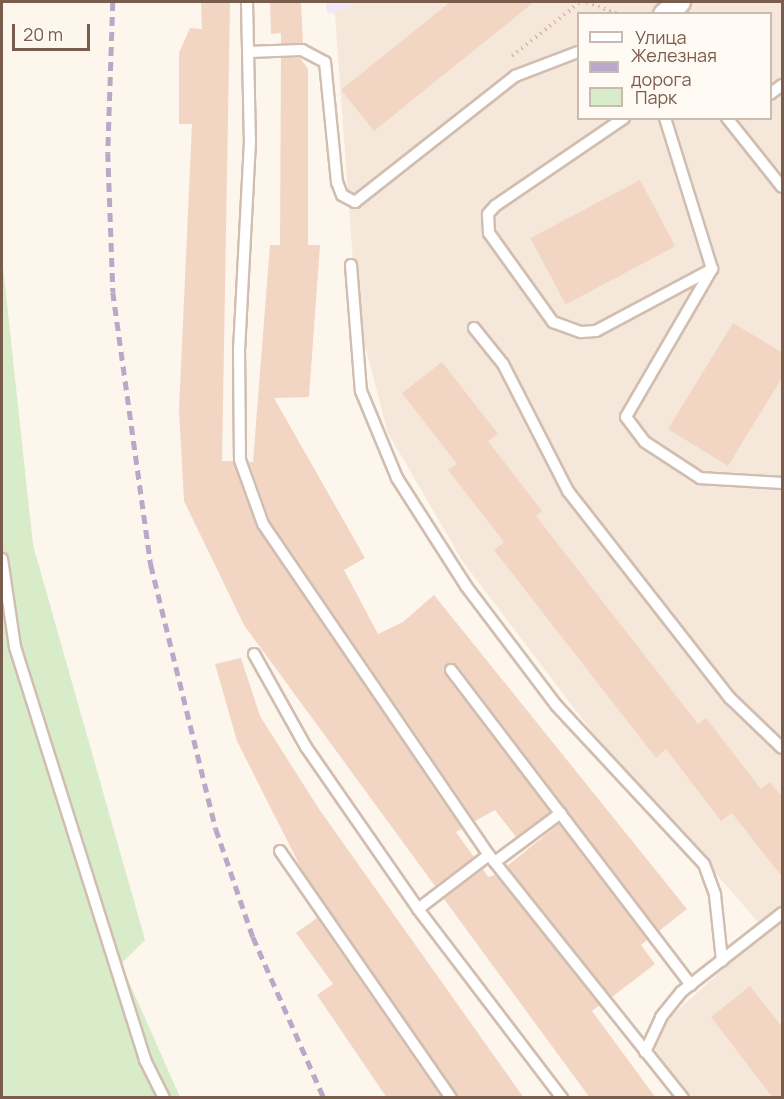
<!DOCTYPE html>
<html>
<head>
<meta charset="utf-8">
<style>
  body { margin:0 }
  #map { position:relative; width:784px; height:1099px; overflow:hidden; background:#fdf6ec; font-family:Manrope,sans-serif }
  div>[style] { position:absolute }
  .residential>* { inset:0; background:#f5e8da }
  .education>* { inset:0; background:#f3e8fa }
  .green>* { inset:0; background:#d8ecc9 }
  .building>* { inset:0; background:#f3d5c3; transform-origin:0 0 }
  .path>* { height:4px; margin-top:-2px; transform-origin:0; background:repeating-linear-gradient(90deg,#d9b8a5 0 1.5px,transparent 0 6px) }
  .roads { filter:drop-shadow(2px 0 #d1beb0) drop-shadow(-2px 0 #d1beb0) drop-shadow(0 2px #d1beb0) drop-shadow(0 -2px #d1beb0) }
  .service>* { height:10px; margin:-5px; padding:0 5px; transform-origin:5px; border-radius:5px; background:#fff }
  .minor>* { height:21px; margin:-10.5px; padding:0 10.5px; transform-origin:10.5px; border-radius:10.5px; background:#fff }
  .rail>* { height:4.5px; margin-top:-2.25px; transform-origin:0; background:repeating-linear-gradient(90deg,#b9a8c9 0 9px,transparent 0 15px) }
  span { translate:-50% -50%; white-space:nowrap; text-align:center; line-height:1.15; -webkit-text-stroke:4.5px #fffaf3; paint-order:stroke }
  .frame { position:absolute; inset:0; border:3px solid #7a5c4d; pointer-events:none }
  .legend { position:absolute; left:577px; top:12px; width:195px; height:108px; box-sizing:border-box; background:#fffaf3; border:2px solid #cabbb1; margin:0; padding:8px 10px; list-style:none; font-size:18px; color:#7a5c4d }
  .legend li { display:flex; align-items:center; gap:12px; height:30px }
  .legend b { width:30px; border:2px solid #cabbb1 }
  .scale { position:absolute; left:12px; top:24px; width:78px; height:27px; box-sizing:border-box; border:3px solid #7a5c4d; border-top:0; padding-left:8px; font-size:18px; line-height:21px; white-space:nowrap; color:#7a5c4d; -webkit-text-stroke:4px #fffaf3; paint-order:stroke }
</style>
</head>
<body>
<div id="map">
  <div class="residential">
    <div style="clip-path:polygon(evenodd,334px 2px,782px 2px,782px 1097px,690px 1097px,658px 1058px,654px 1044px,661px 1025px,766px 931px,593px 733px,463px 562px,388px 433px,357px 316px,334px 2px,578px 14px,770px 14px,770px 118px,578px 118px,578px 14px)"></div>
  </div>
  <div class="education">
    <div style="clip-path:polygon(326px 2px,357px 2px,334px 14px,327px 13px)"></div>
  </div>
  <div class="green">
    <div style="clip-path:polygon(2px 257px,33px 545px,145px 940px,121px 964px,180px 1097px,2px 1097px)"></div>
  </div>
  <div class="building">
    <div style="clip-path:polygon(201px 2px,230px 2px,222px 461px,233px 461px,257px 528px,462px 829px,456px 832px,474px 857px,435px 886px,244px 625px,184px 501px,179px 410px,192px 124px,179px 124px,179px 53px,190px 28px,202px 29px)"></div>
    <div style="clip-path:polygon(270px 2px,301px 2px,303px 43px,281px 43px,281px 33px,271px 34px)"></div>
    <div style="clip-path:polygon(450px 2px,534px 2px,374px 131px,341px 90px)"></div>
    <div style="clip-path:polygon(281px 58px,300px 58px,308px 69px,308px 245px,320px 245px,309px 397px,274px 398px,365px 558px,344px 570px,378px 634px,403px 622px,434px 595px,687px 909px,659px 931px,457px 665px,449px 663px,445px 675px,550px 812px,516px 837px,495px 810px,475px 821px,270px 521px,249px 462px,253px 462px,270px 245px,280px 245px)"></div>
    <div style="left:640px;top:180px;width:75px;height:124px;rotate:62deg"></div>
    <div style="clip-path:polygon(733px 323px,783px 353px,783px 376px,728px 466px,668px 429px)"></div>
    <div style="clip-path:polygon(442px 362px,498px 434px,488px 441px,542px 511px,536px 516px,698px 724px,706px 718px,761px 789px,770px 782px,783px 798px,783px 878px,732px 813px,721px 821px,666px 749px,656px 758px,494px 550px,504px 542px,448px 470px,457px 464px,402px 393px)"></div>
    <div style="clip-path:polygon(241px 658px,260px 716px,319px 809px,524px 1098px,458px 1098px,302px 870px,237px 741px,215px 664px)"></div>
    <div style="clip-path:polygon(559px 824px,647px 940px,641px 945px,655px 964px,612px 997px,507px 866px)"></div>
    <div style="clip-path:polygon(483px 869px,488px 877px,495px 875px,600px 1005px,592px 1011px,656px 1098px,590px 1098px,444px 899px)"></div>
    <div style="clip-path:polygon(317px 918px,442px 1098px,387px 1098px,317px 995px,333px 984px,296px 933px)"></div>
    <div style="clip-path:polygon(750px 986px,783px 1028px,783px 1098px,773px 1098px,711px 1017px)"></div>
  </div>
  <div class="path">
    <div style="left:587px;top:2px;width:33px;rotate:21deg"></div>
    <div style="left:512px;top:56px;width:87px;rotate:-38.5deg"></div>
  </div>
  <div class="roads">
    <div class="service">
      <div style="left:247px;top:2px;width:139px;rotate:88.8deg"></div>
      <div style="left:250px;top:141px;width:207px;rotate:93deg"></div>
      <div style="left:239px;top:348px;width:112px;rotate:89.5deg"></div>
      <div style="left:240px;top:460px;width:68px;rotate:70.2deg"></div>
      <div style="left:263px;top:524px;width:401px;rotate:55.7deg"></div>
      <div style="left:489px;top:855px;width:311px;rotate:51.4deg"></div>
      <div style="left:248px;top:52px;width:54px;rotate:-2.1deg"></div>
      <div style="left:302px;top:50px;width:26px;rotate:28deg"></div>
      <div style="left:325px;top:62px;width:121px;rotate:84.3deg"></div>
      <div style="left:337px;top:182px;width:14px;rotate:69deg"></div>
      <div style="left:342px;top:195px;width:15px;rotate:28deg"></div>
      <div style="left:355px;top:202px;width:204px;rotate:-38.2deg"></div>
      <div style="left:515px;top:76px;width:67px;rotate:-20.9deg"></div>
      <div style="left:770px;top:94px;width:15px;rotate:-37deg"></div>
      <div style="left:624px;top:118px;width:156px;rotate:145.7deg"></div>
      <div style="left:495px;top:206px;width:11px;rotate:131deg"></div>
      <div style="left:488px;top:214px;width:19px;rotate:87deg"></div>
      <div style="left:489px;top:233px;width:110px;rotate:54.3deg"></div>
      <div style="left:553px;top:322px;width:30px;rotate:20deg"></div>
      <div style="left:581px;top:332px;width:15px;rotate:-4deg"></div>
      <div style="left:596px;top:331px;width:132px;rotate:-28.1deg"></div>
      <div style="left:665px;top:118px;width:158px;rotate:72.7deg"></div>
      <div style="left:712px;top:269px;width:171px;rotate:120.2deg"></div>
      <div style="left:626px;top:417px;width:31px;rotate:53deg"></div>
      <div style="left:645px;top:442px;width:66px;rotate:33.2deg"></div>
      <div style="left:700px;top:478px;width:82px;rotate:3.5deg"></div>
      <div style="left:727px;top:118px;width:88px;rotate:51.4deg"></div>
      <div style="left:351px;top:265px;width:126px;rotate:85.5deg"></div>
      <div style="left:361px;top:391px;width:94px;rotate:67.5deg"></div>
      <div style="left:397px;top:478px;width:128px;rotate:57.4deg"></div>
      <div style="left:466px;top:586px;width:149px;rotate:52.9deg"></div>
      <div style="left:556px;top:705px;width:217px;rotate:47.1deg"></div>
      <div style="left:704px;top:864px;width:33px;rotate:70deg"></div>
      <div style="left:715px;top:895px;width:66px;rotate:83.9deg"></div>
      <div style="left:474px;top:328px;width:46px;rotate:51.1deg"></div>
      <div style="left:503px;top:364px;width:143px;rotate:62.9deg"></div>
      <div style="left:568px;top:491px;width:263px;rotate:52deg"></div>
      <div style="left:730px;top:698px;width:72px;rotate:43.9deg"></div>
      <div style="left:2px;top:559px;width:89px;rotate:81.6deg"></div>
      <div style="left:15px;top:647px;width:433px;rotate:72.5deg"></div>
      <div style="left:145px;top:1060px;width:42px;rotate:63.4deg"></div>
      <div style="left:254px;top:654px;width:107px;rotate:60.8deg"></div>
      <div style="left:306px;top:747px;width:197px;rotate:55.3deg"></div>
      <div style="left:418px;top:909px;width:238px;rotate:52.7deg"></div>
      <div style="left:451px;top:670px;width:396px;rotate:52.7deg"></div>
      <div style="left:280px;top:851px;width:300px;rotate:55.3deg"></div>
      <div style="left:495px;top:862px;width:82px;rotate:-36.6deg"></div>
      <div style="left:418px;top:909px;width:89px;rotate:-37.3deg"></div>
      <div style="left:645px;top:1052px;width:38px;rotate:-65deg"></div>
      <div style="left:661px;top:1017px;width:32px;rotate:-51deg"></div>
      <div style="left:681px;top:992px;width:128px;rotate:-38deg"></div>
    </div>
    <div class="minor">
      <div style="left:664px;top:14px;width:19px;rotate:-39deg"></div>
    </div>
  </div>
  <div class="rail">
    <div style="left:113px;top:2px;width:151px;rotate:91.9deg"></div>
    <div style="left:108px;top:153px;width:139px;rotate:87.9deg"></div>
    <div style="left:113px;top:292px;width:276px;rotate:82.1deg"></div>
    <div style="left:151px;top:565px;width:272px;rotate:76.2deg"></div>
    <div style="left:216px;top:829px;width:114px;rotate:71.1deg"></div>
    <div style="left:253px;top:937px;width:176px;rotate:66.2deg"></div>
  </div>
  <div class="frame"></div>
  <ul class="legend">
  <li><b style="height:8px;background:#fff"></b>Улица</li>
  <li><b style="height:8px;background:#b9a8c9"></b>Железная дорога</li>
  <li><b style="height:16px;background:#d8ecc9"></b>Парк</li>
  </ul>
  <div class="scale">20 m</div>
</div>
</body>
</html>
